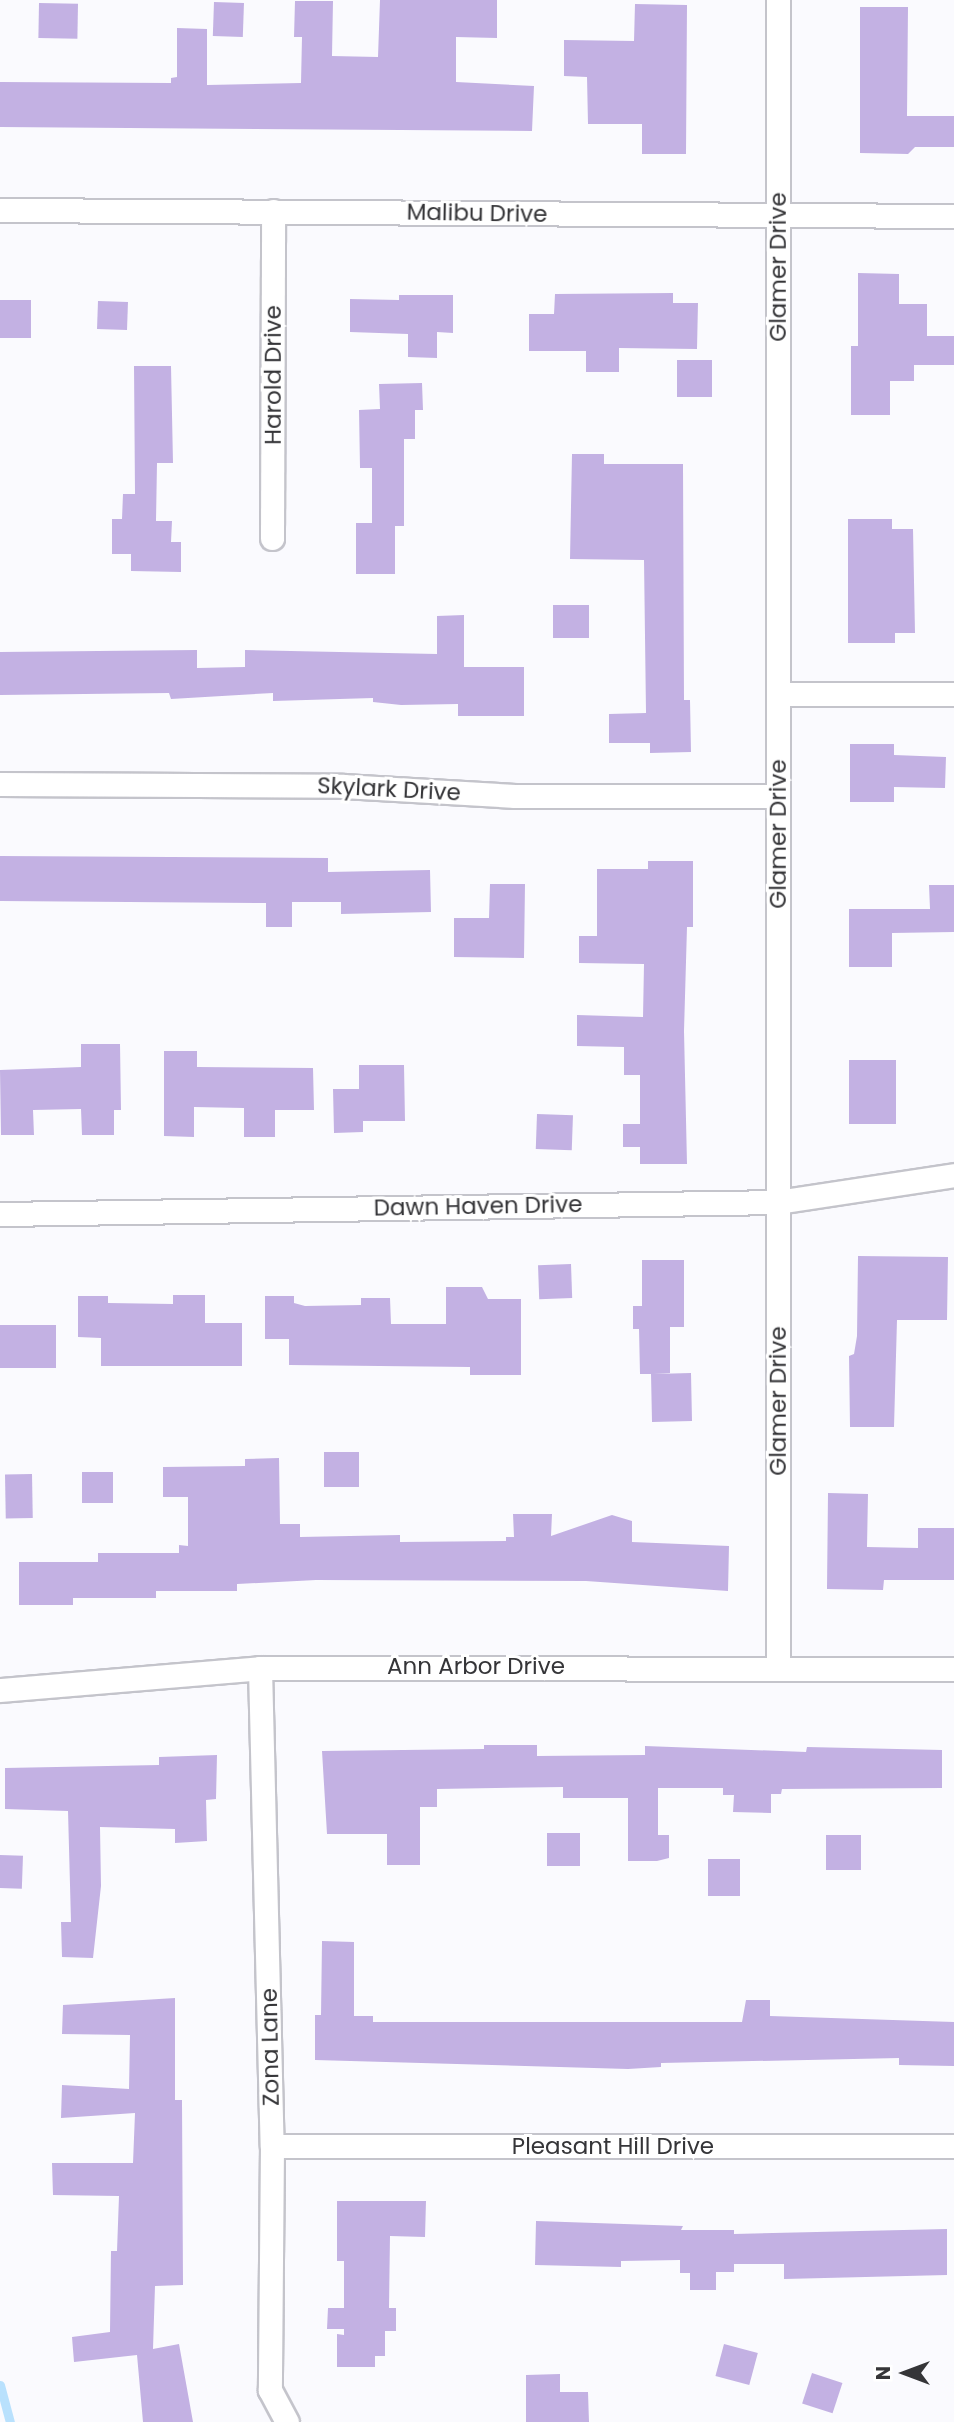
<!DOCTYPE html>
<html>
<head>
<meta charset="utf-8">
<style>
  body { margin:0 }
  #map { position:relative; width:954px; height:2422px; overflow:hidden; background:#fafafe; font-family:Poppins,sans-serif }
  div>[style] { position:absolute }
  .stream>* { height:9px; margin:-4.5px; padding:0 4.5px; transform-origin:4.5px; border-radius:4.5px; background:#b9e1fd }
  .building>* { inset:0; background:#c3b1e3; transform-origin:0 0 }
  .roads { filter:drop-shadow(2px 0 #c4c4cb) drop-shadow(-2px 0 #c4c4cb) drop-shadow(0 2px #c4c4cb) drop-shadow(0 -2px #c4c4cb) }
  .street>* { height:23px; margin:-11.5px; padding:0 11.5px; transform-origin:11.5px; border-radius:11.5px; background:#fff }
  span { translate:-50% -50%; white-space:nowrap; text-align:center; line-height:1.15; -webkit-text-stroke:6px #fff; paint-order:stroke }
  .street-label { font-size:23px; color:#353538 }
  .north { position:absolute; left:870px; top:2338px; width:70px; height:70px; -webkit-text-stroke:5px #fff; paint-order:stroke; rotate:270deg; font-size:19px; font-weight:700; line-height:28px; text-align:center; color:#353538 }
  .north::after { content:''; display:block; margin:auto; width:24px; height:32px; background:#353538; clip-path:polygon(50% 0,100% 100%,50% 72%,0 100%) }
</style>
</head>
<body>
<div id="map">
  <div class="stream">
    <div style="left:0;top:2385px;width:38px;rotate:75deg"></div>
  </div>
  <div class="building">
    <div style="clip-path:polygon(380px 0,497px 0,497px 38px,456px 37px,456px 82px,534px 86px,532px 131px,0 127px,0 82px,171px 83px,171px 78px,177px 77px,177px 28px,207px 29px,207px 85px,301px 83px,302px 37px,294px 37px,295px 1px,333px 1px,332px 56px,378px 57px)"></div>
    <div style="left:214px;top:2px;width:30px;height:34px;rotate:2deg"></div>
    <div style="left:39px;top:3px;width:39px;height:35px;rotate:1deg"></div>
    <div style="clip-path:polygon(635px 4px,687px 5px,686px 154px,642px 154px,642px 124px,588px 124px,587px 77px,564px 76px,564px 40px,634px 41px)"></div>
    <div style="clip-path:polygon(860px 7px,908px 7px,907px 116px,954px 116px,954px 147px,915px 147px,908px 154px,860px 153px)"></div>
    <div style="clip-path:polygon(858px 273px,899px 274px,899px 304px,927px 304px,927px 336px,954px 336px,954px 365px,914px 365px,914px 381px,890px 381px,890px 415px,851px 415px,851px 346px,858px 346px)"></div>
    <div style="clip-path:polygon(673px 293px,673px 303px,698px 303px,697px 349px,619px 348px,619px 372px,586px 372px,586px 351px,529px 351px,529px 314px,554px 314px,555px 294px)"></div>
    <div style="clip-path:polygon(399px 295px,453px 295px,453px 333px,437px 332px,437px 358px,408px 357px,408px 334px,350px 332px,350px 299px,399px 300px)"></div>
    <div style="left:0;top:300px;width:31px;height:38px"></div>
    <div style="left:98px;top:301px;width:30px;height:28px;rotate:2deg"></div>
    <div style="left:677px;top:360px;width:35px;height:37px"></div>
    <div style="clip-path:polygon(134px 366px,171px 366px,173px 463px,157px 463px,156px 521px,172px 521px,171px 542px,181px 542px,181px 572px,131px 571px,131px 554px,112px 554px,112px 519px,122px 519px,123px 494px,135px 494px)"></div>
    <div style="clip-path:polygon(422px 383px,423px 410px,415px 410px,415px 439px,404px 439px,404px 526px,395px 526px,395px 574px,356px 574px,356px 523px,372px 523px,372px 468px,360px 468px,359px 410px,380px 409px,379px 384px)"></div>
    <div style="clip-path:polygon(572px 454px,604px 454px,604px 464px,683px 464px,684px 700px,690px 700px,691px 752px,650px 753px,650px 743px,609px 743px,609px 714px,646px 713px,644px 560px,570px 559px)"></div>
    <div style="clip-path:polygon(848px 519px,892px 519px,892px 529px,913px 529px,915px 633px,895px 633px,895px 643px,848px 643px)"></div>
    <div style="left:589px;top:605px;width:33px;height:36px;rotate:90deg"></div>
    <div style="clip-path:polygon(464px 615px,464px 667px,524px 667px,524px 716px,458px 716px,458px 704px,401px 705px,373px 702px,373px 698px,273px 701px,273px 693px,171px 699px,169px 693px,0 695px,0 652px,197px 650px,197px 668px,245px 667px,245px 650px,437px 654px,437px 616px)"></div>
    <div style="clip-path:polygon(850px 744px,894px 744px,894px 755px,946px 757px,945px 788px,894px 787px,894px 802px,850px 802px)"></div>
    <div style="clip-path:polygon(0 856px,328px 858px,328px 872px,430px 870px,431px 912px,341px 914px,341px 902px,292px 902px,292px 927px,266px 927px,266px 903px,0 901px)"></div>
    <div style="clip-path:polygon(648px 861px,693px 861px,693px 927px,687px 927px,684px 1031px,687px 1164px,640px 1164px,640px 1147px,623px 1147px,623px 1124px,640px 1124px,640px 1075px,624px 1075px,624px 1047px,577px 1046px,577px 1015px,643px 1017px,644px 964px,579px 963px,579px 936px,597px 936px,597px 869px,648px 869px)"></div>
    <div style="clip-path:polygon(490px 884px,525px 884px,524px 958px,454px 957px,454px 918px,489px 918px)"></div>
    <div style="clip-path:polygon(929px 885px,954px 885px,954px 932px,892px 933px,892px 967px,849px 967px,849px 909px,930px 909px)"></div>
    <div style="clip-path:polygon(81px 1044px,120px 1044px,121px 1110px,114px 1110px,114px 1135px,82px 1135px,81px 1109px,33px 1110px,34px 1135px,1px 1135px,0 1070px,81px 1067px)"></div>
    <div style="clip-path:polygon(164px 1051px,197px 1051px,197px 1067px,313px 1068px,314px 1110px,275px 1110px,275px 1137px,244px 1137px,244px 1108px,194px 1107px,194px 1137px,164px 1136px)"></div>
    <div style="left:849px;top:1060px;width:47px;height:64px"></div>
    <div style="clip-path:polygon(359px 1065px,404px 1065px,405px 1121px,363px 1121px,363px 1132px,334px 1133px,333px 1089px,359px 1089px)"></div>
    <div style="left:537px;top:1114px;width:36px;height:35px;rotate:2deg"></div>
    <div style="clip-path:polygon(858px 1256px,948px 1257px,947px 1320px,897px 1320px,894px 1427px,850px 1427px,849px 1356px,854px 1354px,857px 1336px)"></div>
    <div style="clip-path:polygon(642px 1260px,684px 1260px,684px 1327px,670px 1327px,670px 1373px,654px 1374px,691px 1373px,692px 1421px,652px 1422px,651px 1374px,640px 1374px,639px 1329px,633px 1329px,633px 1306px,642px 1306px)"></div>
    <div style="left:571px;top:1264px;width:34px;height:33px;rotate:88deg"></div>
    <div style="clip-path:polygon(446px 1287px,482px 1287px,488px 1299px,521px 1299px,521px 1375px,470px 1375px,470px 1367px,289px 1365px,289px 1339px,265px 1339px,265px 1296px,294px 1296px,294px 1303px,305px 1306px,361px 1305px,361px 1298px,390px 1298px,391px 1324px,446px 1324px)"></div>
    <div style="clip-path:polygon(173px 1295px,205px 1295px,205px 1323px,242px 1323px,242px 1366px,101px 1366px,101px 1338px,78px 1337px,78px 1296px,108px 1296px,108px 1303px,173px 1304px)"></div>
    <div style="left:0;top:1325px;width:56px;height:43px"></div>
    <div style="left:324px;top:1452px;width:35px;height:35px"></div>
    <div style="clip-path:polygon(279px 1458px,280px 1524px,300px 1524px,300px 1537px,400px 1535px,400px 1542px,506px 1541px,506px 1537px,514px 1537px,513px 1514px,552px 1514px,551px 1536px,612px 1515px,632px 1521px,632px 1542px,729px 1546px,728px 1591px,586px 1581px,316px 1580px,237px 1584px,237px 1591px,156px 1591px,156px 1598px,73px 1598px,73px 1605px,19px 1605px,19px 1562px,98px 1562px,98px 1553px,179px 1553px,179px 1545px,188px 1546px,188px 1497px,163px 1497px,163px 1467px,245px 1466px,245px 1459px)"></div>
    <div style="left:82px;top:1472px;width:31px;height:31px"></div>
    <div style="left:32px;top:1474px;width:44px;height:27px;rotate:89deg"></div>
    <div style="clip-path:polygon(828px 1493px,868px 1494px,867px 1547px,918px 1548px,918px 1528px,954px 1528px,954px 1580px,884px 1580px,883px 1590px,827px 1589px)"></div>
    <div style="clip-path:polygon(484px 1745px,537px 1745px,537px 1756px,645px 1755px,645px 1746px,806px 1752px,807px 1747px,942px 1750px,942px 1788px,782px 1789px,781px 1794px,771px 1794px,771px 1813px,733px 1812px,734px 1795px,723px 1795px,723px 1788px,658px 1788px,658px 1835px,669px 1835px,669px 1858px,657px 1861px,628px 1861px,628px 1798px,563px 1798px,563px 1787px,437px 1789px,437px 1807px,420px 1807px,420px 1865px,387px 1865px,387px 1834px,327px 1834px,322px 1751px,484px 1749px)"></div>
    <div style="clip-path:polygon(217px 1755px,216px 1799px,206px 1800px,207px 1841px,175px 1843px,175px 1829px,100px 1827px,101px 1886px,93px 1958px,62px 1957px,61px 1922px,71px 1922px,68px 1811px,5px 1809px,5px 1768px,159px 1765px,159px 1757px)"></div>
    <div style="left:547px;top:1833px;width:33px;height:33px"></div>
    <div style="left:826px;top:1835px;width:35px;height:35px"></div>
    <div style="left:0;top:1855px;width:23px;height:33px;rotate:2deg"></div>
    <div style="left:708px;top:1859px;width:32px;height:37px"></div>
    <div style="clip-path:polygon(322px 1941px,354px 1942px,354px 2016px,373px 2016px,373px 2022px,742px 2022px,746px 2000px,770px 2000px,770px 2016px,954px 2022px,954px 2066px,899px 2065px,899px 2058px,661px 2063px,661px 2067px,628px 2069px,315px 2060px,315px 2015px,321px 2015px)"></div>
    <div style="clip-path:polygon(175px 1998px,175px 2100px,182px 2100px,183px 2285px,155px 2286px,153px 2349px,179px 2344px,193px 2422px,143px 2422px,137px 2355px,74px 2362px,72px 2337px,110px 2332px,111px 2251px,117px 2251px,119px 2196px,53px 2195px,52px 2163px,133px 2163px,135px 2113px,61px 2118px,62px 2085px,129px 2089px,130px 2035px,62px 2034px,63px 2005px)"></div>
    <div style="clip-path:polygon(337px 2201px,426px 2201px,425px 2237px,390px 2236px,389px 2308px,396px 2308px,396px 2331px,385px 2331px,385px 2356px,375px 2356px,375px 2367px,337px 2367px,337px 2334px,344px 2335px,344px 2329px,327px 2329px,328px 2308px,344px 2308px,344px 2261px,337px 2261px)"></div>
    <div style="clip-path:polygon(536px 2221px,683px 2226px,681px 2230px,734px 2230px,734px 2234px,947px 2229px,947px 2275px,784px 2279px,784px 2264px,734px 2264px,734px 2272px,716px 2272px,716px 2290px,690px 2290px,690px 2273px,680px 2273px,680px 2260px,621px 2261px,621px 2267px,535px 2265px)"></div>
    <div style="left:724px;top:2344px;width:35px;height:33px;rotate:15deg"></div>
    <div style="left:812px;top:2373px;width:32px;height:32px;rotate:18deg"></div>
    <div style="clip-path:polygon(560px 2374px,560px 2392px,588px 2392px,589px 2422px,526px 2422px,526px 2375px)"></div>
  </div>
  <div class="roads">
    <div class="street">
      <div style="left:778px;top:0;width:1669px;rotate:90deg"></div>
      <div style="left:0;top:210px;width:954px;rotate:0.36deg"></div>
      <div style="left:272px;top:538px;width:327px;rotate:-89.8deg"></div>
      <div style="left:778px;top:694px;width:176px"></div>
      <div style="left:0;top:784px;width:343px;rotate:0.3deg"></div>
      <div style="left:343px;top:786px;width:172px;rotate:3.3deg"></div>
      <div style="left:515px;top:796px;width:263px"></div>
      <div style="left:0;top:1214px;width:778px;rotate:-0.88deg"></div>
      <div style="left:778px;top:1202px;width:178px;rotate:-8.7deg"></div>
      <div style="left:260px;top:1668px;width:478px;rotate:88.6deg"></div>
      <div style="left:272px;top:2146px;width:244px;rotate:90.5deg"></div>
      <div style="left:270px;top:2390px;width:36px;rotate:62deg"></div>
      <div style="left:0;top:1690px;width:261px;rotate:-4.8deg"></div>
      <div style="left:260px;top:1668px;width:694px;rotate:0.08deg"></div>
      <div style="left:272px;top:2146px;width:682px"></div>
    </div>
  </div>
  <div class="street-label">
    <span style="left:477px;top:213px;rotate:1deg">Malibu Drive</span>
    <span style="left:778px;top:267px;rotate:-90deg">Glamer Drive</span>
    <span style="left:273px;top:375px;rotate:-90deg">Harold Drive</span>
    <span style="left:389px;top:789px;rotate:3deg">Skylark Drive</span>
    <span style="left:778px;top:834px;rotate:-90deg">Glamer Drive</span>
    <span style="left:478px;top:1206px;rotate:-1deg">Dawn Haven Drive</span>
    <span style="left:778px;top:1401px;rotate:-90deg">Glamer Drive</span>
    <span style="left:476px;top:1666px">Ann Arbor Drive</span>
    <span style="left:270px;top:2047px;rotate:-91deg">Zona Lane</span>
    <span style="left:613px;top:2146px">Pleasant Hill Drive</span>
  </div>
  <div class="north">N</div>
</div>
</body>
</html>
